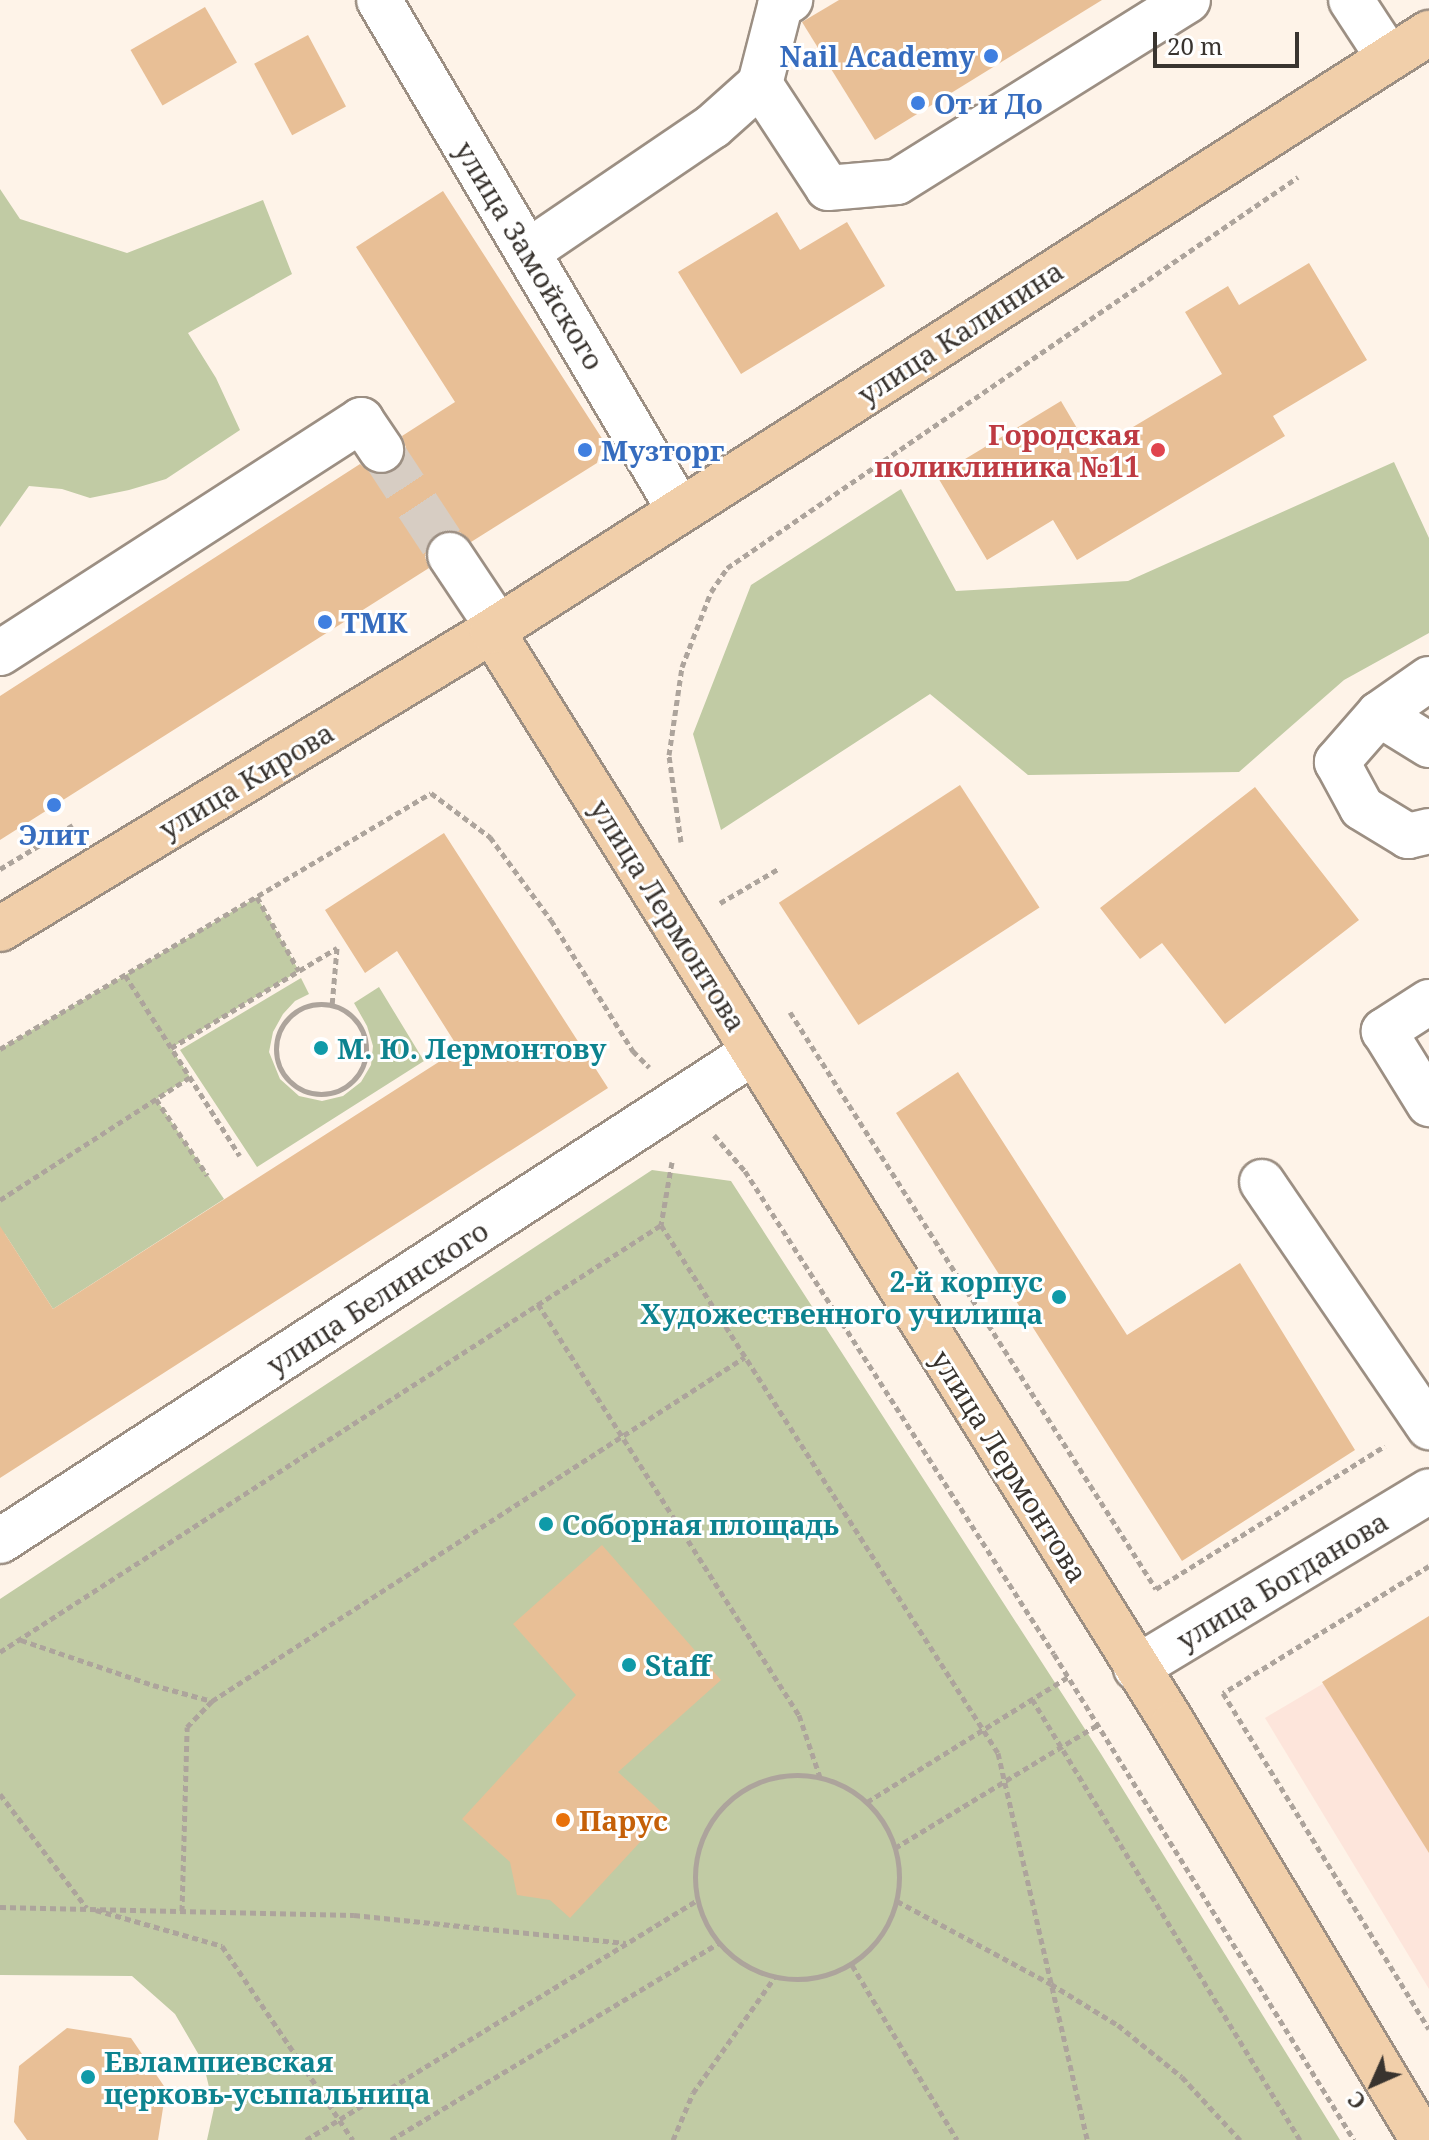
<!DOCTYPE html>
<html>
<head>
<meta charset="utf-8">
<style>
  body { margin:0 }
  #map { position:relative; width:1429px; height:2140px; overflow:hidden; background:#fef3e8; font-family:"Noto Serif",serif }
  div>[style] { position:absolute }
  .commercial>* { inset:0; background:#fde5db }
  .green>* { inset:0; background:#c1cba4 }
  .building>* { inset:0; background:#e8bf96; transform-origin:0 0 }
  .minor-tunnel>* { height:44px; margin-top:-22px; transform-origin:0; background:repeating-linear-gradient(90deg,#d7cdc3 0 44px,transparent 0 66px) }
  .path>* { height:5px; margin-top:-2.5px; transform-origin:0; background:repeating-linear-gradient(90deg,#ada49c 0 6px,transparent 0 10px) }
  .path>.ring { margin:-2.5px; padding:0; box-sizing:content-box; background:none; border:5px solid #ada49c; border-radius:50% }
  .roads { filter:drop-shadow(2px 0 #9c8f83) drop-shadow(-2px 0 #9c8f83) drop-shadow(0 2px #9c8f83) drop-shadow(0 -2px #9c8f83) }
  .minor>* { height:44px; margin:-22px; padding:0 22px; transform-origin:22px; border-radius:22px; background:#fff }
  .major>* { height:44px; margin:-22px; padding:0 22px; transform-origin:22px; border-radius:22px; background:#f1cfaa }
  .dots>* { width:22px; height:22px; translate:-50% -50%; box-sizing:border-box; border:4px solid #fff; border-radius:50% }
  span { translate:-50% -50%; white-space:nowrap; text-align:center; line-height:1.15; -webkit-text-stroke:6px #fff; paint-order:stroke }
  .shop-label { font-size:28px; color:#366cbe; font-weight:700 }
  .right { translate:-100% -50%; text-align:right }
  .left { translate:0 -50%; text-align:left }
  .street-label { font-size:28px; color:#39342f }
  .health-label { font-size:28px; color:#be3a42; font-weight:700 }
  .culture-label { font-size:28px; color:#0d838f; font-weight:700 }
  .food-label { font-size:28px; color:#c56008; font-weight:700 }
  .north { position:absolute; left:1333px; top:2044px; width:80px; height:80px; -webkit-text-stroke:6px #fff; paint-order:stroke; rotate:225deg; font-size:22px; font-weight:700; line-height:32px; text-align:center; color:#39342f }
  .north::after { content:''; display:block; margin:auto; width:28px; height:36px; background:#39342f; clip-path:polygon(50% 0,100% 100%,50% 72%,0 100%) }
  .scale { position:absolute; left:1153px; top:32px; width:146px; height:36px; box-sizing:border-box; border:4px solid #39342f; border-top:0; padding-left:10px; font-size:24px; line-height:28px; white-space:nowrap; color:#39342f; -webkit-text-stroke:6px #fff; paint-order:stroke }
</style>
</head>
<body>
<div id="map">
  <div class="commercial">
    <div style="clip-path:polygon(1429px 1621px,1429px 1989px,1265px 1718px)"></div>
  </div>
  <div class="green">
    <div style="clip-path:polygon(0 189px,20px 219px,127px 253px,263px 200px,292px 274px,188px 333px,216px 378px,240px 430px,166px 479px,129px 490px,90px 498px,62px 489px,29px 486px,0 527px)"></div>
    <div style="clip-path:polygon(1394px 462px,1429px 538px,1429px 633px,1344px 680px,1239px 772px,1028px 775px,930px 694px,721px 830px,693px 734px,751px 585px,901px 489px,956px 591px,1128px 581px)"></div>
    <div style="clip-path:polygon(257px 897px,299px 971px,171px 1048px,190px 1077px,156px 1099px,224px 1199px,53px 1309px,5px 1234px,0 1237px,0 1049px)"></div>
    <div style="clip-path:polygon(301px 978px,309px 994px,295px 1001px,283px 1014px,273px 1032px,269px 1052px,280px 1079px,299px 1096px,322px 1101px,343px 1096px,361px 1082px,371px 1065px,373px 1046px,367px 1026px,354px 1003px,379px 987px,424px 1061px,257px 1167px,180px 1050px)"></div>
    <div style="clip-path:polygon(652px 1170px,731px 1181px,1101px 1754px,1340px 2140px,207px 2140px,214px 2108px,203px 2062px,175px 2014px,132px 1976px,0 1975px,0 1599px)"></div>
  </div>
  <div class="building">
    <div style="clip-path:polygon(839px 0,1102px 0,875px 140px,802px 22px)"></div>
    <div style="left:205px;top:7px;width:64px;height:86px;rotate:60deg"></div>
    <div style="left:308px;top:35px;width:81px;height:61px;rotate:62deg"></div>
    <div style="clip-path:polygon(443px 191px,603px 440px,597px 463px,471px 542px,460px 532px,448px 530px,437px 534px,427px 545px,425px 557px,429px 568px,0 840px,0 696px,360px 464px,371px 473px,383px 475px,394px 471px,404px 460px,406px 448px,402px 436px,455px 402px,356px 247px)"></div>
    <div style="clip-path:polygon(777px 212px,800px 250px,847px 222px,885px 286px,741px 374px,678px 272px)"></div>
    <div style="clip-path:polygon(1309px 263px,1367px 360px,1273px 416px,1285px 436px,1077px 560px,1053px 520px,987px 560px,937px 476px,1061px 401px,1091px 452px,1222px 374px,1185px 312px,1228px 286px,1239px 305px)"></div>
    <div style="left:960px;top:785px;width:146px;height:216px;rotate:57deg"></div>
    <div style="clip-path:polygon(1255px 787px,1359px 920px,1225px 1024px,1162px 943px,1140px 959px,1100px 908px)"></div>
    <div style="clip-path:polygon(444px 833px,608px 1088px,0 1478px,0 1226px,53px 1309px,459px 1049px,397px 951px,365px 973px,325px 910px)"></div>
    <div style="clip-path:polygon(958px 1072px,1127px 1335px,1240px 1263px,1355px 1450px,1182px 1561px,896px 1113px)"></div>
    <div style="clip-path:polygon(602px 1545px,721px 1680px,618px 1772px,665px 1815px,570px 1918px,550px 1900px,517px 1895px,510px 1862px,462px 1819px,576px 1695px,513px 1624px)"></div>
    <div style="clip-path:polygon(1429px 1616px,1429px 1853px,1322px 1682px)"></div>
    <div style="clip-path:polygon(67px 2028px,131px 2038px,166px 2089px,158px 2140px,27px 2140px,14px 2122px,19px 2066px)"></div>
  </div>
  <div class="minor-tunnel">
    <div style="left:381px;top:450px;width:126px;rotate:56.7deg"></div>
  </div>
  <div class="path">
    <div style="left:681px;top:842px;width:88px;rotate:-97.9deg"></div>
    <div style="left:669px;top:755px;width:89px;rotate:-81.6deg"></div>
    <div style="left:682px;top:667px;width:80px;rotate:-68.9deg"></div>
    <div style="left:711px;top:592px;width:29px;rotate:-56deg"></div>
    <div style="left:727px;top:568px;width:692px;rotate:-34.4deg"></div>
    <div style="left:0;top:869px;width:85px;rotate:-31.1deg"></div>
    <div style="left:257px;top:897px;width:85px;rotate:60.4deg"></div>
    <div style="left:720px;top:903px;width:69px;rotate:-30.3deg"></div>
    <div style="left:125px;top:975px;width:214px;rotate:57.6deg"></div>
    <div class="ring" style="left:276px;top:1004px;width:85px;height:85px"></div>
    <div style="left:790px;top:1012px;width:683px;rotate:57.61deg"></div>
    <div style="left:1156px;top:1589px;width:270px;rotate:-32deg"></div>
    <div style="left:171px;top:1048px;width:194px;rotate:-31.1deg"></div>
    <div style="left:337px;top:948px;width:58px;rotate:94.9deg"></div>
    <div style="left:0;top:1049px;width:501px;rotate:-30.71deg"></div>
    <div style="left:431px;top:793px;width:74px;rotate:36.7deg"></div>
    <div style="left:490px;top:837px;width:103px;rotate:53.7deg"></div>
    <div style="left:551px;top:920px;width:155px;rotate:58deg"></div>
    <div style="left:633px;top:1051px;width:23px;rotate:45deg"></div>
    <div style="left:156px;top:1099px;width:92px;rotate:56.1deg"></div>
    <div style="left:714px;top:1135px;width:48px;rotate:49.3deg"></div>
    <div style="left:745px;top:1171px;width:573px;rotate:57.39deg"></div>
    <div style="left:1054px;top:1654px;width:571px;rotate:58.31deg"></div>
    <div style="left:672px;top:1162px;width:64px;rotate:99.9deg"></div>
    <div style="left:661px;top:1225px;width:626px;rotate:57.45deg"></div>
    <div style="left:998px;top:1753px;width:397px;rotate:77deg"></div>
    <div style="left:0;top:1200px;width:226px;rotate:-32.9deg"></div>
    <div style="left:538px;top:1304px;width:487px;rotate:57.6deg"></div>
    <div style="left:799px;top:1715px;width:65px;rotate:71.3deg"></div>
    <div style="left:1429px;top:1566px;width:242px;rotate:148.3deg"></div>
    <div style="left:1223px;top:1693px;width:394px;rotate:58.5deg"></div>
    <div style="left:21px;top:1640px;width:139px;rotate:18.8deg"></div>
    <div style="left:153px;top:1685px;width:61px;rotate:15.2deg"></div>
    <div style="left:212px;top:1701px;width:634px;rotate:-32.84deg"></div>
    <div style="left:0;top:1652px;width:787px;rotate:-32.86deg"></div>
    <div style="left:1032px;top:1699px;width:516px;rotate:58.71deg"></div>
    <div class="ring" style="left:695px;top:1775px;width:199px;height:199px"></div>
    <div style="left:0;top:1794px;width:143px;rotate:52.7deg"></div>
    <div style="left:867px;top:1802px;width:237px;rotate:-31.9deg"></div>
    <div style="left:895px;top:1848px;width:237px;rotate:-31.3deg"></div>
    <div style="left:897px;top:1901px;width:175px;rotate:28.3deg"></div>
    <div style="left:1051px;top:1984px;width:79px;rotate:31.5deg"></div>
    <div style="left:1118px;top:2025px;width:82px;rotate:39.1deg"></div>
    <div style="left:1182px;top:2077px;width:86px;rotate:47.4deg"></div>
    <div style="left:0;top:1907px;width:354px;rotate:1.3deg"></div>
    <div style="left:354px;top:1915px;width:273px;rotate:5.9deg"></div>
    <div style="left:96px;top:1910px;width:131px;rotate:15.9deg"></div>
    <div style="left:222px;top:1946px;width:234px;rotate:56deg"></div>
    <div style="left:182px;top:1911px;width:184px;rotate:-88.4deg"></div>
    <div style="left:187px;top:1727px;width:36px;rotate:-46deg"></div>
    <div style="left:852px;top:1965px;width:204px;rotate:59deg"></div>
    <div style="left:306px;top:2140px;width:459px;rotate:-31.5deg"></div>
    <div style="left:391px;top:2140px;width:383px;rotate:-31deg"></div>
    <div style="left:673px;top:2140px;width:51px;rotate:-66.9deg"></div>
    <div style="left:693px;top:2093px;width:141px;rotate:-54.8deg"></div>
  </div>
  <div class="roads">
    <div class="minor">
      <div style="left:379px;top:0;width:593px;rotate:59.5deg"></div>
      <div style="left:1351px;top:0;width:69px;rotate:56.8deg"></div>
      <div style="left:760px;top:84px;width:81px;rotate:-75.6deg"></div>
      <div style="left:780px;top:6px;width:12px;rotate:-31deg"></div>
      <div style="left:529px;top:251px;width:222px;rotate:-34.2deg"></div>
      <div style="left:713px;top:126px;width:63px;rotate:-41.8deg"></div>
      <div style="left:760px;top:84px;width:124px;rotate:56.8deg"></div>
      <div style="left:828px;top:188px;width:69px;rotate:-5deg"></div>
      <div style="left:897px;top:182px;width:343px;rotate:-32deg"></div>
      <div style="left:450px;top:555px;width:87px;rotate:56.3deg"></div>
      <div style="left:0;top:653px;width:430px;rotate:-32.8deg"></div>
      <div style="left:361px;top:420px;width:36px;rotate:56deg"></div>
      <div style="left:1429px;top:679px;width:61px;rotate:145deg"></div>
      <div style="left:1379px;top:714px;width:64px;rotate:131.2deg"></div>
      <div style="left:1337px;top:762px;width:52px;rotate:61.5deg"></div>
      <div style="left:1362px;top:808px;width:54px;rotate:31.3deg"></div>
      <div style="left:1408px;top:836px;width:22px;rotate:-13deg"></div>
      <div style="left:1379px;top:714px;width:59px;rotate:31.8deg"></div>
      <div style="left:1429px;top:1002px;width:54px;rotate:147.2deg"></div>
      <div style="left:1384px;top:1031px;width:86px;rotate:58.3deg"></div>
      <div style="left:1262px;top:1182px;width:297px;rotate:55.7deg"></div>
      <div style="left:0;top:1541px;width:899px;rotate:-32.97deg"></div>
      <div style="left:1136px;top:1668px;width:342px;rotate:-31.1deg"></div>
    </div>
    <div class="major">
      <div style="left:492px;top:631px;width:1288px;rotate:58.07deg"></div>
      <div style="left:1173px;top:1724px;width:485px;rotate:59deg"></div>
      <div style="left:0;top:929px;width:575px;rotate:-31.2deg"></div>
      <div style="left:492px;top:631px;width:1112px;rotate:-32.55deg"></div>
    </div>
  </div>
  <div class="dots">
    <div style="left:991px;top:56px;background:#3f7fe0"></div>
    <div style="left:918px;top:103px;background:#3f7fe0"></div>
    <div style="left:585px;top:450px;background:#3f7fe0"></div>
    <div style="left:1158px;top:450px;background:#e0444e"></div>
    <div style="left:325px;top:622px;background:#3f7fe0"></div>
    <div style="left:54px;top:805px;background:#3f7fe0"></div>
    <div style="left:321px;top:1048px;background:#0f9aa8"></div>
    <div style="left:1059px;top:1297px;background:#0f9aa8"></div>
    <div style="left:546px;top:1524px;background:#0f9aa8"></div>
    <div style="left:629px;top:1665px;background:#0f9aa8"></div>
    <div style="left:563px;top:1820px;background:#e8710a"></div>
    <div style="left:88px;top:2077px;background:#0f9aa8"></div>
  </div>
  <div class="shop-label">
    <span class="right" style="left:975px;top:56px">Nail Academy</span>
    <span class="left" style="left:934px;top:103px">От и До</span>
    <span class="left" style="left:601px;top:450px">Музторг</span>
    <span class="left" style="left:341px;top:622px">ТМК</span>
    <span style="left:54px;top:834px">Элит</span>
  </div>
  <div class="street-label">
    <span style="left:530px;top:255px;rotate:59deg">улица Замойского</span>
    <span style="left:960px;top:332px;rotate:-33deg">улица Калинина</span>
    <span style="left:246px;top:780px;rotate:-31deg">улица Кирова</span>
    <span style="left:669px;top:915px;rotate:58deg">улица Лермонтова</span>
    <span style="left:377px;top:1297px;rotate:-33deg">улица Белинского</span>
    <span style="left:1010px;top:1466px;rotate:58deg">улица Лермонтова</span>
    <span style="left:1282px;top:1580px;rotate:-31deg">улица Богданова</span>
  </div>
  <div class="health-label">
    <span class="right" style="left:1140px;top:450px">Городская<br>поликлиника №11</span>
  </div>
  <div class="culture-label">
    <span class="left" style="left:337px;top:1048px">М. Ю. Лермонтову</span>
    <span class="right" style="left:1043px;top:1297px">2-й корпус<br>Художественного училища</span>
    <span class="left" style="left:562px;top:1524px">Соборная площадь</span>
    <span class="left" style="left:645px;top:1665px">Staff</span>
    <span class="left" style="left:104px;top:2077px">Евлампиевская<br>церковь-усыпальница</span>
  </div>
  <div class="food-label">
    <span class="left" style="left:579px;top:1820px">Парус</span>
  </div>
  <div class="north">С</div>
  <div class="scale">20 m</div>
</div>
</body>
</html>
